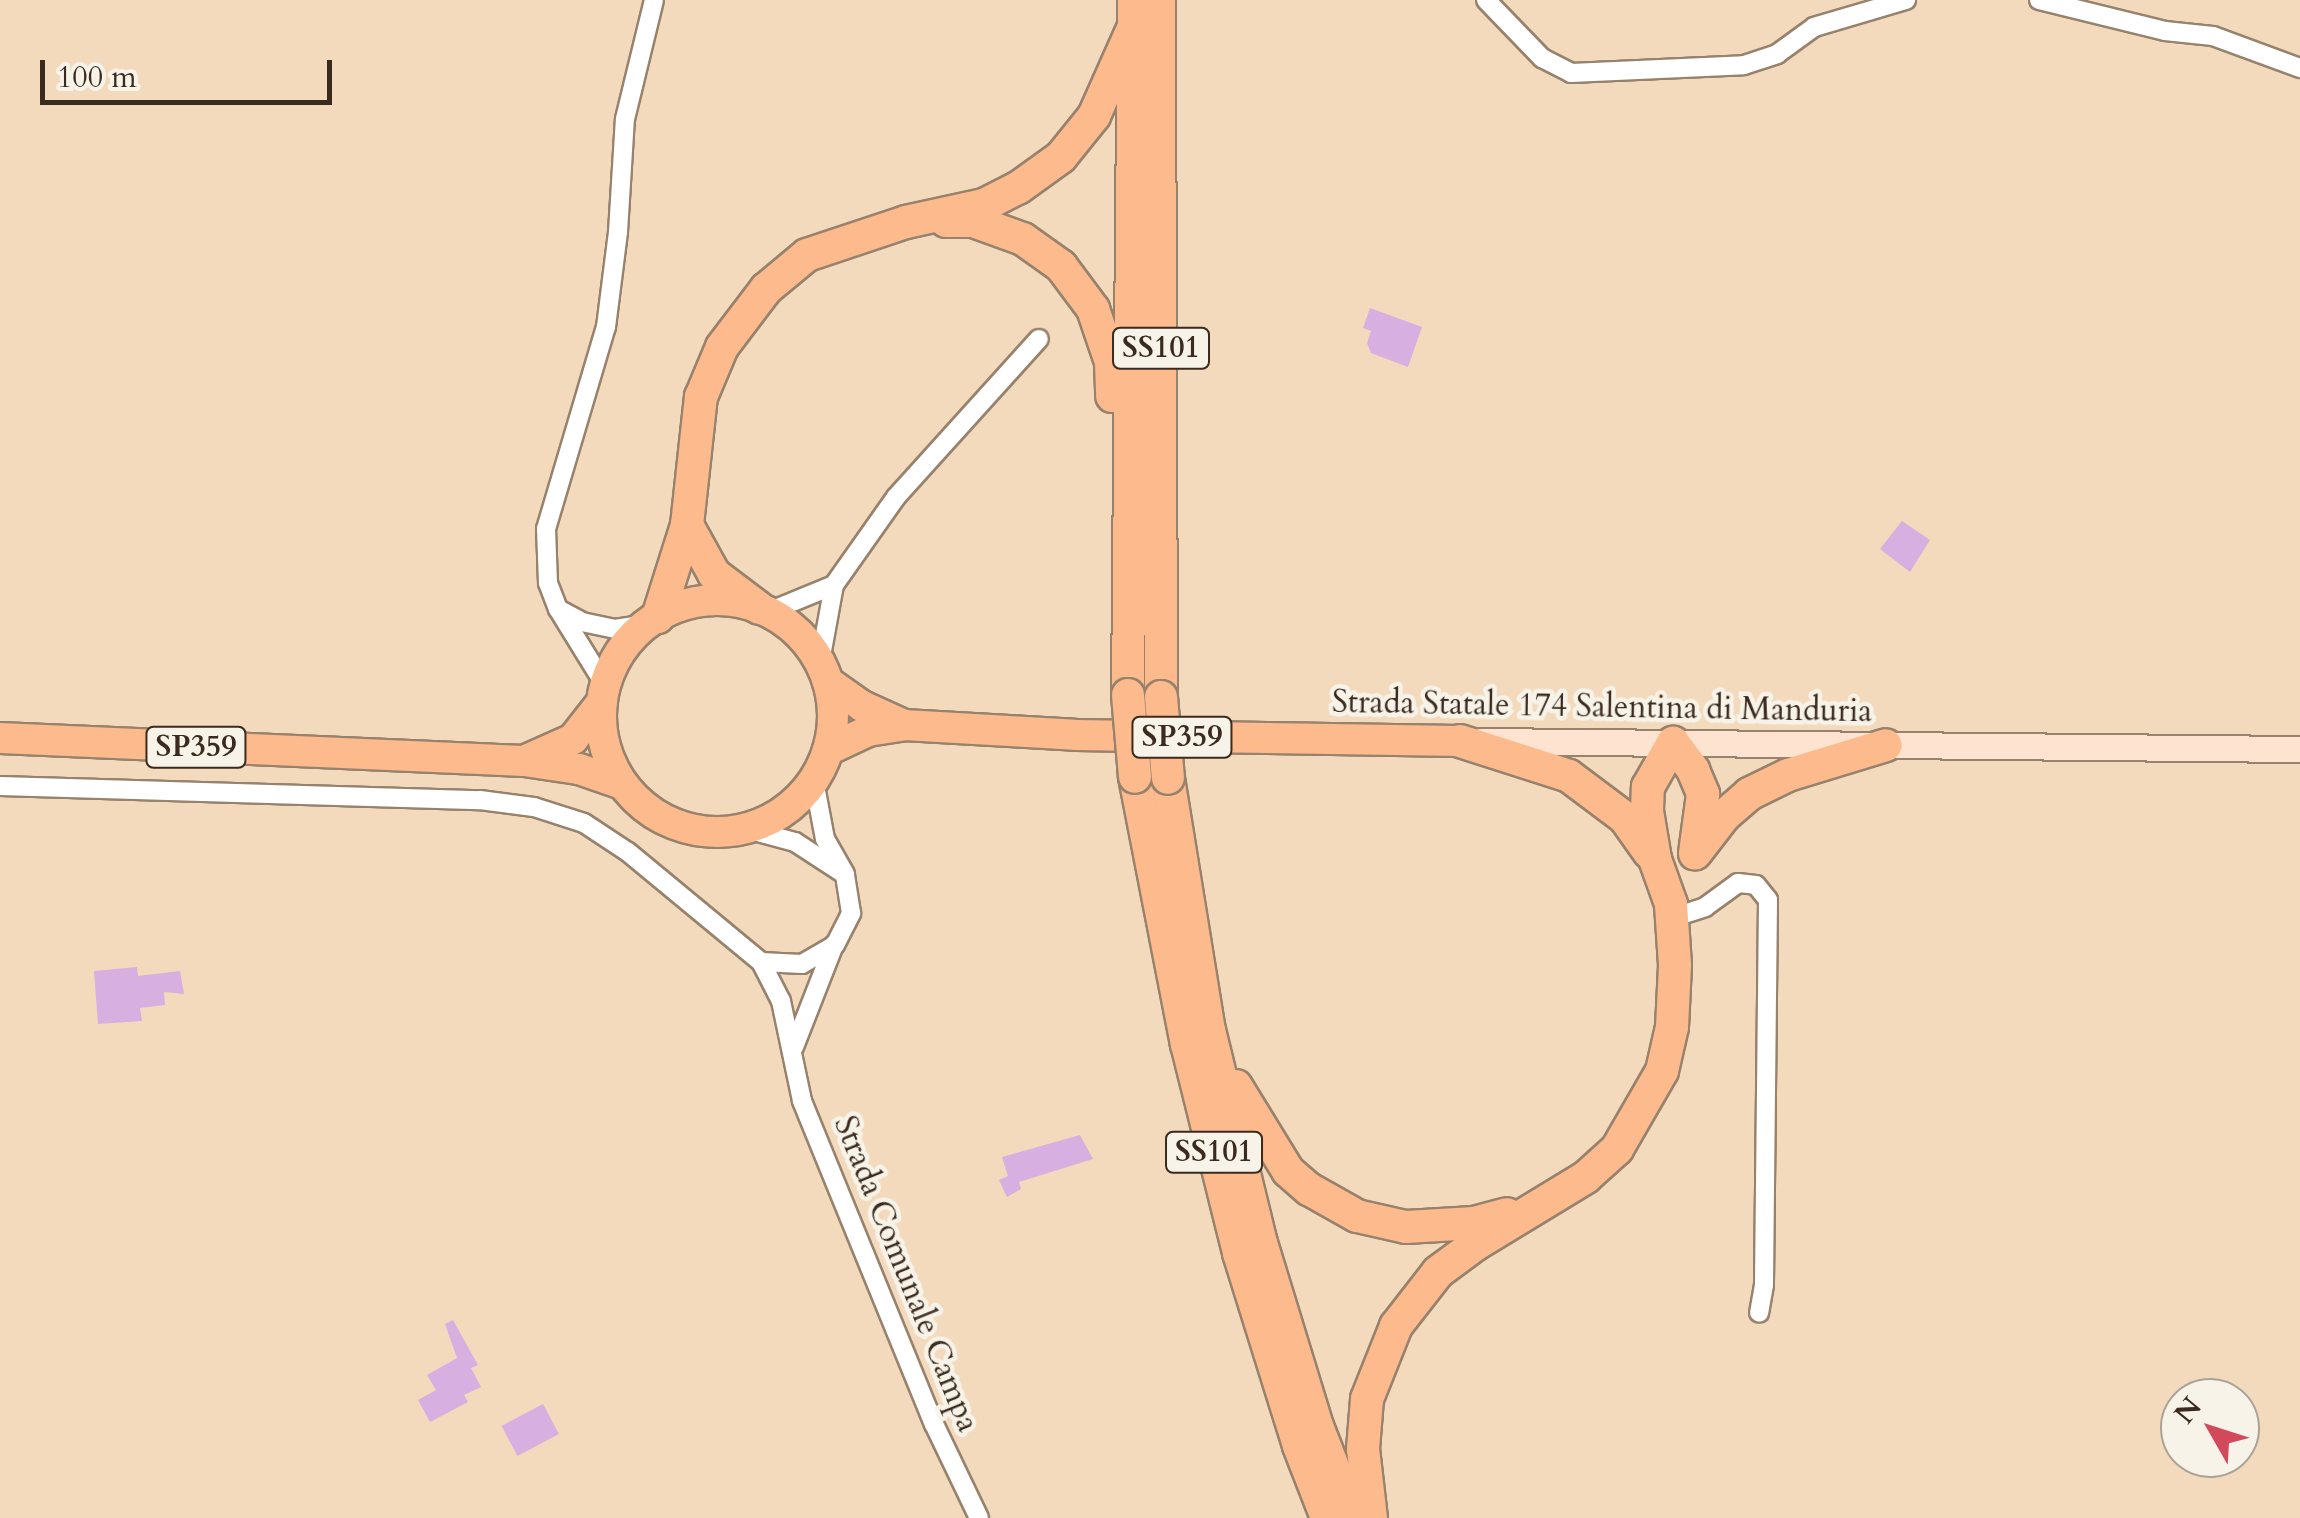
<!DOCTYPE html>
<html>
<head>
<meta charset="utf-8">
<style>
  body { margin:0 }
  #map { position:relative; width:2300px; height:1518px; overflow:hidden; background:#f3dabc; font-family:Cardo,serif }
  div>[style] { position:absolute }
  .building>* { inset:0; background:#d8afe1; transform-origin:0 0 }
  .roads { filter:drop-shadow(2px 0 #97826d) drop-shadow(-2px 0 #97826d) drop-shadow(0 2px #97826d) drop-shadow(0 -2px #97826d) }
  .street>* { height:18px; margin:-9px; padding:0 9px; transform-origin:9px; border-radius:9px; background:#fff }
  .secondary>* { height:25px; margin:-12.5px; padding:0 12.5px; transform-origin:12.5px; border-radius:12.5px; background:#fee3d1 }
  .primary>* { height:30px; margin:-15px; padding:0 15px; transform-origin:15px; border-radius:15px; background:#fcba8d }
  .primary>.ring { margin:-15px; padding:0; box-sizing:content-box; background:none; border:30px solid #fcba8d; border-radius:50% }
  .highway>* { height:32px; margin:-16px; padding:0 16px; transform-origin:16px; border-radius:16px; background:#fcba8d }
  .bridges { filter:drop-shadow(2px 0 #97826d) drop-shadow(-2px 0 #97826d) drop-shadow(0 2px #97826d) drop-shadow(0 -2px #97826d) }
  .highway-bridge>* { height:32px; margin:-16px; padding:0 16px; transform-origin:16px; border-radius:16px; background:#fcba8d }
  span { translate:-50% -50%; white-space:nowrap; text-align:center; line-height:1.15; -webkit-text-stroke:9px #f7f3e8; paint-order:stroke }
  .shield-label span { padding:2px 8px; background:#f7f3e8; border:2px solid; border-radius:8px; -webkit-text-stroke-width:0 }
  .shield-label { font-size:30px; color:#3b2a1e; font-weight:700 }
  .street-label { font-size:32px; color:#3b2a1e }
  .north { position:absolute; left:2160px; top:1378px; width:100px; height:100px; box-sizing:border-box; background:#f7f3e8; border:2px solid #aca397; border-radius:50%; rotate:309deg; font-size:28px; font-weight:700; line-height:40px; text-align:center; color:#3b2a1e }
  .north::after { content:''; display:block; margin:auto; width:35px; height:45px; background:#d1495b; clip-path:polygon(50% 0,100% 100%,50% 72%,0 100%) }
  .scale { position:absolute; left:40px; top:60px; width:292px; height:45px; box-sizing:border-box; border:5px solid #3b2a1e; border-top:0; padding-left:12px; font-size:30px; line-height:35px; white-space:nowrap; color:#3b2a1e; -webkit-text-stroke:8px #f7f3e8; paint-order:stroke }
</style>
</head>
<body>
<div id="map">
  <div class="building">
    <div style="clip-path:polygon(1370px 308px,1422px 327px,1408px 367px,1371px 353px,1367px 343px,1371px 331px,1363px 328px)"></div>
    <div style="clip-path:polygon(1902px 521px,1930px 540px,1910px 572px,1880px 549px)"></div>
    <div style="clip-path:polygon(137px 967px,138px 976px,180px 971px,184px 994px,164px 992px,165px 1005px,140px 1008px,142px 1021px,98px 1024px,94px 971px)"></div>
    <div style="clip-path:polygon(1080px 1135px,1093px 1159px,1019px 1182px,1021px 1189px,1007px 1197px,999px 1180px,1008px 1176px,1002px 1157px)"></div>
    <div style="clip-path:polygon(453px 1320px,478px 1365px,471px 1368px,481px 1387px,464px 1395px,468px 1402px,430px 1422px,418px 1400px,436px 1390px,427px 1375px,457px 1358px,445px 1324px)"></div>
    <div style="left:543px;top:1404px;width:34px;height:47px;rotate:62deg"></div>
  </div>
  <div class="roads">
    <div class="street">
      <div style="left:1486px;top:0;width:81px;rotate:46deg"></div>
      <div style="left:1542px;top:58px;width:33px;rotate:27deg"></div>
      <div style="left:1571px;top:73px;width:173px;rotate:-2.6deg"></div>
      <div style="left:1744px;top:65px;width:35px;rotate:-18deg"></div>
      <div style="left:1777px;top:54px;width:46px;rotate:-36.1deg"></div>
      <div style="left:1814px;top:27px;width:96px;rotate:-16.4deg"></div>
      <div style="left:2039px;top:0;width:130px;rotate:13.8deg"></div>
      <div style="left:2165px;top:31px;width:48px;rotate:5.9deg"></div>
      <div style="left:2213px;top:36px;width:93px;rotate:20.2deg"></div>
      <div style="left:558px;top:609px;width:27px;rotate:28deg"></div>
      <div style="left:582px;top:622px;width:34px;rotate:12deg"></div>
      <div style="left:615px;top:629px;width:31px;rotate:-9deg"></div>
      <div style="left:768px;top:612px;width:71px;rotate:-22.2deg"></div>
      <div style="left:820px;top:662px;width:78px;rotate:-79.7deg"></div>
      <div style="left:834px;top:585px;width:108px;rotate:-54.8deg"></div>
      <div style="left:896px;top:497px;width:213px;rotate:-47.9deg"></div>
      <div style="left:605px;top:685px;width:89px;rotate:-121.7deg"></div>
      <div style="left:558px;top:609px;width:28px;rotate:-111deg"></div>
      <div style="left:548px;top:583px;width:54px;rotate:-92.1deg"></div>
      <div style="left:546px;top:529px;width:211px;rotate:-73.5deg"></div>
      <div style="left:606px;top:327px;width:96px;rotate:-82.8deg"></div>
      <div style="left:618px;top:232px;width:113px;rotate:-86.5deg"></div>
      <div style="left:625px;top:119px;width:122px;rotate:-76.3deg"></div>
      <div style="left:0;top:786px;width:480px;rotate:1.7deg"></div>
      <div style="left:480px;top:800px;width:54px;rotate:7.4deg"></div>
      <div style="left:534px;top:807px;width:52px;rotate:17.7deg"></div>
      <div style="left:584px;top:823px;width:53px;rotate:33.4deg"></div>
      <div style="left:628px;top:852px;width:173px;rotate:39.6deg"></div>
      <div style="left:761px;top:962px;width:41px;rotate:2.8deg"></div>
      <div style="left:802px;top:964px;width:38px;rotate:-30deg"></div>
      <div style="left:835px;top:945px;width:36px;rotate:-63deg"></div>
      <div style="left:851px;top:913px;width:39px;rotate:-99deg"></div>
      <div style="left:845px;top:874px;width:40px;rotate:-119.7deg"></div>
      <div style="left:825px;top:839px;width:59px;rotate:-100.7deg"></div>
      <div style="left:747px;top:829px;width:50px;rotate:15.2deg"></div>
      <div style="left:795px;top:842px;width:55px;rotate:33.1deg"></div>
      <div style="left:1672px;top:918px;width:35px;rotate:-18deg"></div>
      <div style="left:1705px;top:907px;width:41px;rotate:-36deg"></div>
      <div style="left:1738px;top:883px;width:18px;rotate:6deg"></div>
      <div style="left:1756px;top:885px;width:19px;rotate:51deg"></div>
      <div style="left:1768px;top:900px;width:385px;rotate:90.6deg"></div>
      <div style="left:1764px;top:1285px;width:28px;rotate:100deg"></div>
      <div style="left:761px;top:962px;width:44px;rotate:62.9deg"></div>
      <div style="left:781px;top:1001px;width:102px;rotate:78.1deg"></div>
      <div style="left:802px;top:1101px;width:349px;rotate:67.8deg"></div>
      <div style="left:934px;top:1424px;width:104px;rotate:64.4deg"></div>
      <div style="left:794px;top:1047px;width:110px;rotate:-68.6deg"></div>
    </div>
    <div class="secondary">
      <div style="left:1480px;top:741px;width:820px;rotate:0.56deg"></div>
    </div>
    <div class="primary">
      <div class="ring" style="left:601px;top:600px;width:202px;height:202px"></div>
      <div style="left:828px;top:682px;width:42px;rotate:35.2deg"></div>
      <div style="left:862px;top:706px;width:46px;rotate:24.3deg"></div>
      <div style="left:0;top:738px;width:525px;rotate:2.51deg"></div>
      <div style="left:524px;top:761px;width:56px;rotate:8.3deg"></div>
      <div style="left:579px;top:769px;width:46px;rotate:19.2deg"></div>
      <div style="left:828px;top:750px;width:44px;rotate:-25.4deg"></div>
      <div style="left:868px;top:731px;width:36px;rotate:-9deg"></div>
      <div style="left:904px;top:725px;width:171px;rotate:3.3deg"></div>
      <div style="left:1075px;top:735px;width:385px;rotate:0.9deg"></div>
      <div style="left:524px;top:761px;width:54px;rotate:-24.2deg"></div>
      <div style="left:573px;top:739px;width:47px;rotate:-51.9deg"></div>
    </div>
    <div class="highway">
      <div style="left:1159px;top:0;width:697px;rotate:89.84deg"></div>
      <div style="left:946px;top:221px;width:27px"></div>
      <div style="left:973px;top:221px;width:53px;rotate:19.8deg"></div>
      <div style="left:1023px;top:239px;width:47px;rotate:35.4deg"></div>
      <div style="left:1061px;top:266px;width:54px;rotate:53.3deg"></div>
      <div style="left:1093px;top:309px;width:56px;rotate:71.2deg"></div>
      <div style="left:1111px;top:362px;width:34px;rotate:88deg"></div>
      <div style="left:687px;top:525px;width:56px;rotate:61.1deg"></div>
      <div style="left:714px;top:574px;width:56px;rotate:37.1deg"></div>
      <div style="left:658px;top:617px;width:96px;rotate:-72.5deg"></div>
      <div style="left:687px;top:525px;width:129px;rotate:-83.8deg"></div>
      <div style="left:701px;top:397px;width:54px;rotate:-67.2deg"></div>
      <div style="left:722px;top:347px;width:73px;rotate:-52.8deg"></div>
      <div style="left:766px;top:289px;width:53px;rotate:-39.7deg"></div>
      <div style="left:807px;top:255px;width:104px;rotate:-18.4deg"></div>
      <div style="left:906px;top:222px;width:80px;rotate:-12.3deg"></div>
      <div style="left:984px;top:205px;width:38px;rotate:-27deg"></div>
      <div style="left:1018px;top:188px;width:53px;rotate:-35.8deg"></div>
      <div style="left:1061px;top:157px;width:53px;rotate:-51.2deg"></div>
      <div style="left:1094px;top:116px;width:98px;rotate:-66deg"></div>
      <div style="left:1128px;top:695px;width:695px;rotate:-89.51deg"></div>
      <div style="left:1460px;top:741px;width:114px;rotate:17.8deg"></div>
      <div style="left:1569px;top:776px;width:70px;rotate:36.9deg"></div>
      <div style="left:1625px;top:818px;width:42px;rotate:54.8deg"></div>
      <div style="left:1135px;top:777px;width:272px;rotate:79deg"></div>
      <div style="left:1187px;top:1044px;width:215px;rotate:76deg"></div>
      <div style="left:1239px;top:1253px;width:202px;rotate:72.7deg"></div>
      <div style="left:1299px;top:1446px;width:77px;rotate:68.7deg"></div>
      <div style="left:1168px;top:778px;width:255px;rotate:80.8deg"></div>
      <div style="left:1209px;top:1030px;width:219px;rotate:76.3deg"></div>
      <div style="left:1261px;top:1243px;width:191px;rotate:73deg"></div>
      <div style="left:1317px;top:1426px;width:99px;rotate:68.6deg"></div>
      <div style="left:1697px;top:851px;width:44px;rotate:-52.4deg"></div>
      <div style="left:1724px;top:816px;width:33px;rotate:-41deg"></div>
      <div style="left:1749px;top:794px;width:43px;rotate:-26deg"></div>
      <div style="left:1788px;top:775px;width:102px;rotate:-17deg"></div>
      <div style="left:1236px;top:1086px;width:100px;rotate:58.5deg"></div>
      <div style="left:1288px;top:1171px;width:28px;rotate:41deg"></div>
      <div style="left:1309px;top:1189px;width:55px;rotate:29.4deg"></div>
      <div style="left:1357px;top:1216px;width:50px;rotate:12.7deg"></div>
      <div style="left:1406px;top:1227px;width:68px;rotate:-3.4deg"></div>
      <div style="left:1474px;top:1223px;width:34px;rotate:-15deg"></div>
      <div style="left:1371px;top:1518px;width:69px;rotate:-96.6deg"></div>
      <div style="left:1363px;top:1449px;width:50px;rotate:-85.4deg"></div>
      <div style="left:1367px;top:1399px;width:79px;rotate:-68.3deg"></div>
      <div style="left:1396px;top:1326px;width:68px;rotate:-52.1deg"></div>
      <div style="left:1438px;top:1272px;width:47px;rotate:-36.4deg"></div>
      <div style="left:1476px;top:1244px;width:129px;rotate:-31.3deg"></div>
      <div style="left:1586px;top:1177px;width:42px;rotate:-42.1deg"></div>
      <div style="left:1617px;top:1149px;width:90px;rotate:-60deg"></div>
      <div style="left:1662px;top:1071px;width:45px;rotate:-77.2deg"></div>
      <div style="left:1672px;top:1027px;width:62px;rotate:-87.2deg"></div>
      <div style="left:1675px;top:965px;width:61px;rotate:-93.8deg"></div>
      <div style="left:1671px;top:904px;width:48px;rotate:-109.6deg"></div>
      <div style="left:1655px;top:859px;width:49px;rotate:-99.5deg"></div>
      <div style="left:1647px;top:811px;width:24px;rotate:-88deg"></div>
      <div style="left:1648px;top:787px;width:51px;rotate:-60.4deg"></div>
      <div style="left:1673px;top:743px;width:34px;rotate:53deg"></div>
      <div style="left:1693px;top:770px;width:26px;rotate:67deg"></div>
      <div style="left:1703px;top:794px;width:60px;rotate:97.7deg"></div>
    </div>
  </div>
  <div class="bridges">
    <div class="highway-bridge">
      <div style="left:1128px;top:695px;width:82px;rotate:85.1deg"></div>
      <div style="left:1161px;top:697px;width:81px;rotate:85.1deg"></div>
    </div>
  </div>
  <div class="shield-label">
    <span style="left:1161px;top:348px">SS101</span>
    <span style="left:1182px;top:737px">SP359</span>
    <span style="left:196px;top:747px">SP359</span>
    <span style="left:1214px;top:1152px">SS101</span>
  </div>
  <div class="street-label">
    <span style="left:1602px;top:707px;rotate:1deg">Strada Statale 174 Salentina di Manduria</span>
    <span style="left:906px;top:1274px;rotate:68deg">Strada Comunale Campa</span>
  </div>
  <div class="north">N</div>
  <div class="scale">100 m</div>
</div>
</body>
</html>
